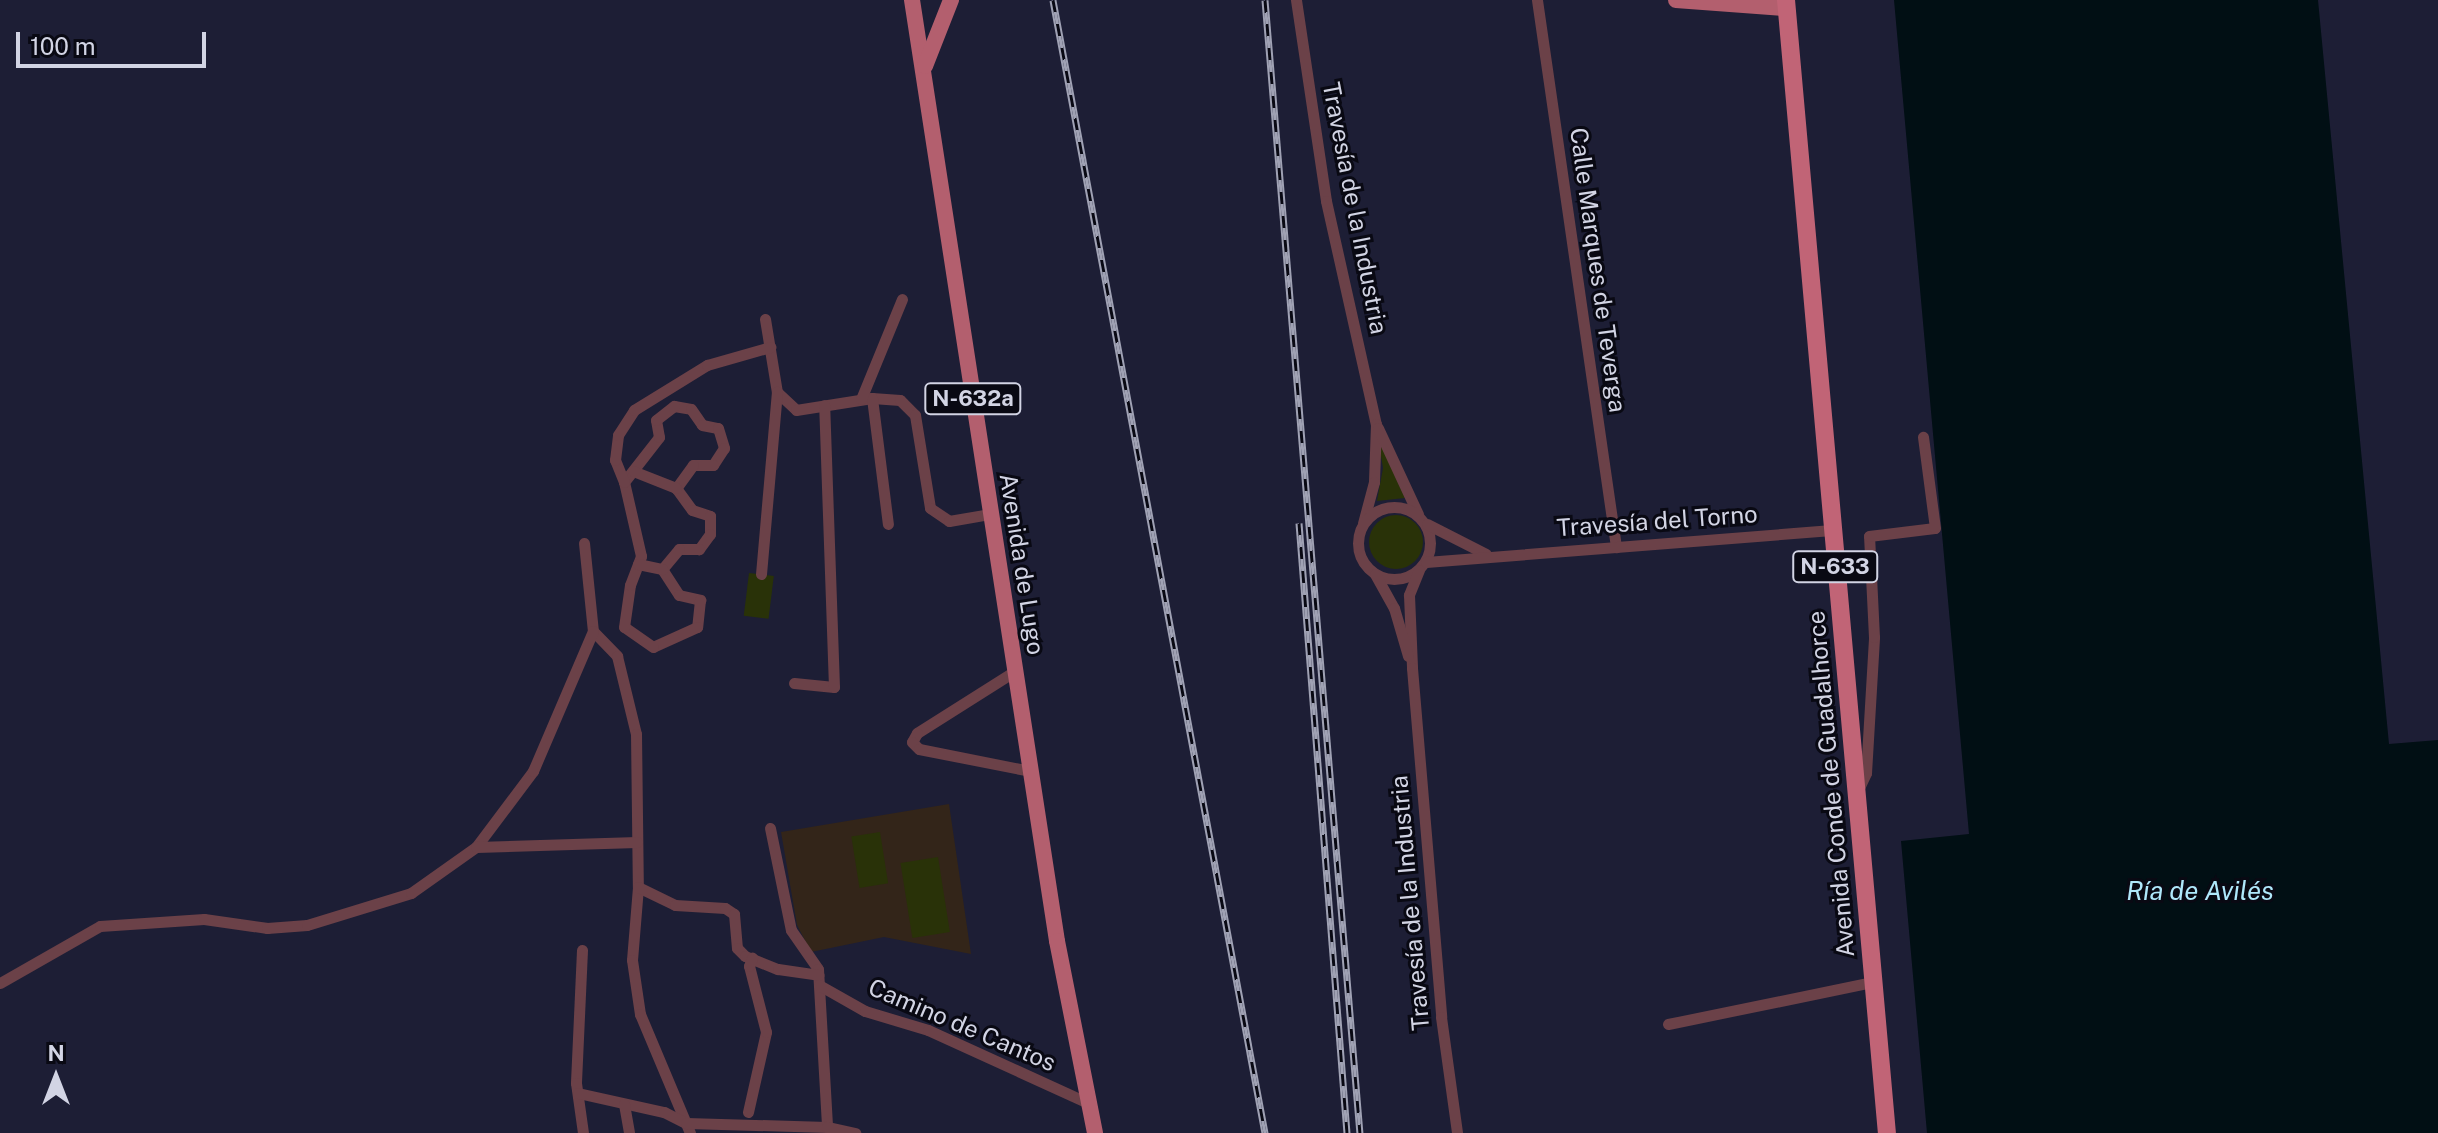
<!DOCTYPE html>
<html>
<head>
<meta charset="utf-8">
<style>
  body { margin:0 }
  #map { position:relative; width:2438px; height:1133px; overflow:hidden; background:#1d1e35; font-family:"Public Sans",sans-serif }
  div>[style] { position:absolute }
  .education>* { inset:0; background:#332519 }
  .green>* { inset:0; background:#293208; transform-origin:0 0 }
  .round { border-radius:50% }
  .water>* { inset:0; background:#010f14 }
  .minor>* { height:11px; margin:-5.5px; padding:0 5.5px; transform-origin:5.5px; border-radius:5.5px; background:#6b4148 }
  .minor>.ring { margin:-5.5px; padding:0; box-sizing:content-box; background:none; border:11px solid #6b4148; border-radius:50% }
  .primary>* { height:16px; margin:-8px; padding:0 8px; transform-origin:8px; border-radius:8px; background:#b35f6e }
  .trunk>* { height:18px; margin:-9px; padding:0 9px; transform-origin:9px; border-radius:9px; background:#c16476 }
  .rail>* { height:7px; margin-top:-3.5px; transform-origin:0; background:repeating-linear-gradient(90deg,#090913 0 12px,#a0a2b4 0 24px); box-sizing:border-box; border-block:2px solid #a0a2b4 }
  span { translate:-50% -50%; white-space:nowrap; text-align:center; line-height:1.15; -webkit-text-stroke:6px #090913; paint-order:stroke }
  .shield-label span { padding:2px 6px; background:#090913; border:2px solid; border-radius:6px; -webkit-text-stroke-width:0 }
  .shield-label { font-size:22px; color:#d2d4e4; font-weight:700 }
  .street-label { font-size:24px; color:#d2d4e4 }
  .water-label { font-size:26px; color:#afe8fb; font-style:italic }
  .north { position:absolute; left:16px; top:1037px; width:80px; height:80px; -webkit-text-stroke:6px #090913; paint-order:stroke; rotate:0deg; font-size:22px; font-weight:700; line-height:32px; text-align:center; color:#d2d4e4 }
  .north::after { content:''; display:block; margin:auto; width:28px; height:36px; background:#d2d4e4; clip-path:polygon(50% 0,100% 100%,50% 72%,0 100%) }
  .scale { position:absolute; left:16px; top:32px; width:190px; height:36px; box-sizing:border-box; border:4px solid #d2d4e4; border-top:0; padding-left:10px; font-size:24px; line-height:28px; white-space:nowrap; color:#d2d4e4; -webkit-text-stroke:6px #090913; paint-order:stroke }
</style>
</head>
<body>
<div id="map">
  <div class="education">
    <div style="clip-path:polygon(949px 804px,971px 954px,884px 937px,811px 952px,797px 925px,781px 832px)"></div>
  </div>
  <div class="green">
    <div style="clip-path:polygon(1378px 438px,1405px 498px,1377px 501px,1383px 468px)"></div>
    <div class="round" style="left:1369px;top:515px;width:54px;height:54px"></div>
    <div style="left:749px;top:573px;width:25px;height:43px;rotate:7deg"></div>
    <div style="left:880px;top:832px;width:52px;height:29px;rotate:81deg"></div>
    <div style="left:938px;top:857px;width:76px;height:38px;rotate:81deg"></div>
  </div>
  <div class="water">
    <div style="clip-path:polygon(1894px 0,2318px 0,2389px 744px,2438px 740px,2438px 1133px,1927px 1133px,1901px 841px,1969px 834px)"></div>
  </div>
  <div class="minor">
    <div style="left:1296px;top:0;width:203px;rotate:81.5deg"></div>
    <div style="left:1326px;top:201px;width:229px;rotate:77.4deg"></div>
    <div style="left:1376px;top:424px;width:58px;rotate:92deg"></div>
    <div style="left:1374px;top:482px;width:42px;rotate:105deg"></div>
    <div style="left:1537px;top:0;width:553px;rotate:81.78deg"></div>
    <div style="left:765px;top:319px;width:74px;rotate:80.7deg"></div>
    <div style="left:777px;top:392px;width:26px;rotate:43deg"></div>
    <div style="left:796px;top:410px;width:77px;rotate:-9deg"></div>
    <div style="left:872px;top:398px;width:28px;rotate:4deg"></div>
    <div style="left:900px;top:400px;width:21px;rotate:45deg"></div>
    <div style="left:915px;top:415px;width:94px;rotate:80.8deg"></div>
    <div style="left:930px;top:508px;width:23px;rotate:34deg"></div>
    <div style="left:949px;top:521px;width:42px;rotate:-9.7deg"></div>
    <div style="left:872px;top:398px;width:127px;rotate:82.8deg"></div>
    <div style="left:861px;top:399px;width:108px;rotate:-67.7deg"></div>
    <div style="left:674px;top:406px;width:17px;rotate:10deg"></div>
    <div style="left:691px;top:409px;width:19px;rotate:55deg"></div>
    <div style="left:702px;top:425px;width:16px;rotate:11deg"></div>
    <div style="left:718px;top:428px;width:21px;rotate:73deg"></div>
    <div style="left:724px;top:448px;width:20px;rotate:123deg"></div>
    <div style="left:713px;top:465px;width:20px;rotate:180deg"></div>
    <div style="left:693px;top:465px;width:29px;rotate:126deg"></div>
    <div style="left:676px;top:488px;width:27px;rotate:54deg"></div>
    <div style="left:692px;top:510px;width:19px;rotate:18deg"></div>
    <div style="left:710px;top:516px;width:18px;rotate:90deg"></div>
    <div style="left:710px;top:534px;width:19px;rotate:126deg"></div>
    <div style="left:699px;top:549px;width:20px;rotate:180deg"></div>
    <div style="left:679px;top:549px;width:26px;rotate:130deg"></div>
    <div style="left:662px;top:569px;width:31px;rotate:57deg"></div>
    <div style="left:679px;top:595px;width:22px;rotate:13deg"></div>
    <div style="left:700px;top:600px;width:27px;rotate:96deg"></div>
    <div style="left:697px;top:627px;width:48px;rotate:155.6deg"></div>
    <div style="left:653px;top:647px;width:35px;rotate:-145deg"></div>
    <div style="left:624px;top:627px;width:42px;rotate:-81.9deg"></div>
    <div style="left:630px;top:585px;width:31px;rotate:-69deg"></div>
    <div style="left:641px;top:556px;width:76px;rotate:-102.9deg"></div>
    <div style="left:624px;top:482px;width:57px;rotate:-52.1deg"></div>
    <div style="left:659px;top:437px;width:17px;rotate:-100deg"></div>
    <div style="left:656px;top:420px;width:23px;rotate:-38deg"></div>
    <div style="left:1378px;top:428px;width:95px;rotate:65.1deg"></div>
    <div style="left:633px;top:471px;width:46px;rotate:21.6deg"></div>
    <div style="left:624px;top:482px;width:24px;rotate:-112deg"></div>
    <div style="left:615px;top:460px;width:25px;rotate:-83deg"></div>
    <div style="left:618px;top:435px;width:30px;rotate:-57deg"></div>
    <div style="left:634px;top:410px;width:86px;rotate:-31.7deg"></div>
    <div style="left:707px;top:365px;width:66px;rotate:-15.9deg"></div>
    <div class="ring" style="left:1358px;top:507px;width:61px;height:61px"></div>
    <div style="left:1427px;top:524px;width:66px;rotate:27deg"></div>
    <div style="left:584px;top:543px;width:88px;rotate:84.2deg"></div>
    <div style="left:593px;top:631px;width:35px;rotate:46deg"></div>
    <div style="left:617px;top:656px;width:80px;rotate:76.3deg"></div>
    <div style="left:636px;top:734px;width:153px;rotate:89.3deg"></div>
    <div style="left:638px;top:887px;width:73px;rotate:94.7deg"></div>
    <div style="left:632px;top:960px;width:55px;rotate:81.6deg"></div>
    <div style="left:640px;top:1014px;width:129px;rotate:67.2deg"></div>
    <div style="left:1426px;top:562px;width:407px;rotate:-4.5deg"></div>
    <div style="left:638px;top:564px;width:25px;rotate:12deg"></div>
    <div style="left:1419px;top:570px;width:27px;rotate:112deg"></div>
    <div style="left:1409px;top:595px;width:73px;rotate:87.6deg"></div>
    <div style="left:1412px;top:668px;width:350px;rotate:85.2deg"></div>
    <div style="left:1441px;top:1017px;width:117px;rotate:82.1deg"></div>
    <div style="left:761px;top:574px;width:183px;rotate:-85deg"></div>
    <div style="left:1375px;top:574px;width:39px;rotate:61deg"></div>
    <div style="left:1394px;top:608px;width:50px;rotate:73.7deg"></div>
    <div style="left:1015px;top:671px;width:116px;rotate:147.7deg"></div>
    <div style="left:917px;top:733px;width:10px;rotate:119deg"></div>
    <div style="left:912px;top:742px;width:10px;rotate:45deg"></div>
    <div style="left:919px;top:749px;width:113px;rotate:11.2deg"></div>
    <div style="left:794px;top:683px;width:40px;rotate:5.7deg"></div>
    <div style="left:834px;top:687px;width:282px;rotate:-92deg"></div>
    <div style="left:1859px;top:788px;width:17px;rotate:-65deg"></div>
    <div style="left:1866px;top:773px;width:136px;rotate:-86.6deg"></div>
    <div style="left:1874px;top:637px;width:101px;rotate:-92.8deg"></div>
    <div style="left:1869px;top:536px;width:66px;rotate:-6.9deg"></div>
    <div style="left:1935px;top:528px;width:92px;rotate:-97.5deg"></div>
    <div style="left:770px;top:828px;width:104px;rotate:78.4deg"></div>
    <div style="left:791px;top:930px;width:47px;rotate:55.3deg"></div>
    <div style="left:818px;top:969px;width:158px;rotate:86.7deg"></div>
    <div style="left:476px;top:847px;width:95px;rotate:-53.1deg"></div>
    <div style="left:533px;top:771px;width:152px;rotate:-66.8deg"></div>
    <div style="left:638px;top:887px;width:41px;rotate:25.9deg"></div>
    <div style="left:675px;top:905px;width:50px;rotate:3.4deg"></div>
    <div style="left:725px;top:908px;width:11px;rotate:34deg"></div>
    <div style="left:734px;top:914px;width:34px;rotate:85deg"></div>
    <div style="left:737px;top:948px;width:11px;rotate:45deg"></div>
    <div style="left:745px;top:956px;width:35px;rotate:22deg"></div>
    <div style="left:778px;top:969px;width:41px;rotate:8.3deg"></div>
    <div style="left:582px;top:950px;width:133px;rotate:92.6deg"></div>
    <div style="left:576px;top:1083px;width:50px;rotate:82deg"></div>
    <div style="left:0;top:983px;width:115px;rotate:-29.7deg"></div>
    <div style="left:100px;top:926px;width:104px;rotate:-3.9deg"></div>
    <div style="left:204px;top:919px;width:64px;rotate:8.1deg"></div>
    <div style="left:267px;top:928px;width:40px;rotate:-4.3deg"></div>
    <div style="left:307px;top:925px;width:109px;rotate:-17.1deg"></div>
    <div style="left:411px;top:893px;width:80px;rotate:-35.3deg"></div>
    <div style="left:476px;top:847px;width:161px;rotate:-1.8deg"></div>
    <div style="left:819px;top:985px;width:53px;rotate:29.5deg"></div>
    <div style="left:865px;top:1011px;width:66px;rotate:16.8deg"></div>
    <div style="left:928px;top:1030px;width:176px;rotate:24.5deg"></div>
    <div style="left:1668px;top:1024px;width:209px;rotate:-11.6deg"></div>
    <div style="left:578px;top:1093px;width:88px;rotate:12.5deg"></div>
    <div style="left:664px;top:1112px;width:25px;rotate:27deg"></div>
    <div style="left:686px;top:1123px;width:141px;rotate:1.6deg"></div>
    <div style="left:827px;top:1127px;width:29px;rotate:12deg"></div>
    <div style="left:624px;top:1104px;width:29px;rotate:80deg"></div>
    <div style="left:748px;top:1112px;width:82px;rotate:-77.3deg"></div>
    <div style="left:766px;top:1032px;width:68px;rotate:-104.4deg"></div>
    <div style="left:749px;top:966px;width:9px;rotate:-69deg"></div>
  </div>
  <div class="primary">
    <div style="left:912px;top:0;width:952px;rotate:81.24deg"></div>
    <div style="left:1057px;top:941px;width:196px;rotate:78.8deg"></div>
    <div style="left:1676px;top:0;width:110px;rotate:4.2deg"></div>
    <div style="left:925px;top:66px;width:71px;rotate:-68.5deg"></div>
  </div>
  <div class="trunk">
    <div style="left:1786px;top:0;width:1137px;rotate:84.91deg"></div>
  </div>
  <div class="rail">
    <div style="left:1053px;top:0;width:1153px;rotate:79.4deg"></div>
    <div style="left:1265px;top:0;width:1137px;rotate:85.21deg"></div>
    <div style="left:1299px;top:523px;width:612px;rotate:85.5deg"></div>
  </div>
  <div class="shield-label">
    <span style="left:973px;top:399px">N-632a</span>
    <span style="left:1835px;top:567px">N-633</span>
  </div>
  <div class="street-label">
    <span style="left:1355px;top:208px;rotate:79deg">Travesía de la Industria</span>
    <span style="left:1598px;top:270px;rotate:82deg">Calle Marques de Teverga</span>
    <span style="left:1657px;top:521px;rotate:-4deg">Travesía del Torno</span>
    <span style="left:1022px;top:564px;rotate:81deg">Avenida de Lugo</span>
    <span style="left:1831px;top:784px;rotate:-95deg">Avenida Conde de Guadalhorce</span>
    <span style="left:1410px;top:903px;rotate:-95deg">Travesía de la Industria</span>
    <span style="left:962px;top:1025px;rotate:23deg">Camino de Cantos</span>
  </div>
  <div class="water-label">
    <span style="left:2200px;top:891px">Ría de Avilés</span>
  </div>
  <div class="north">N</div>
  <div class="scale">100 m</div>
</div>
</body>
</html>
